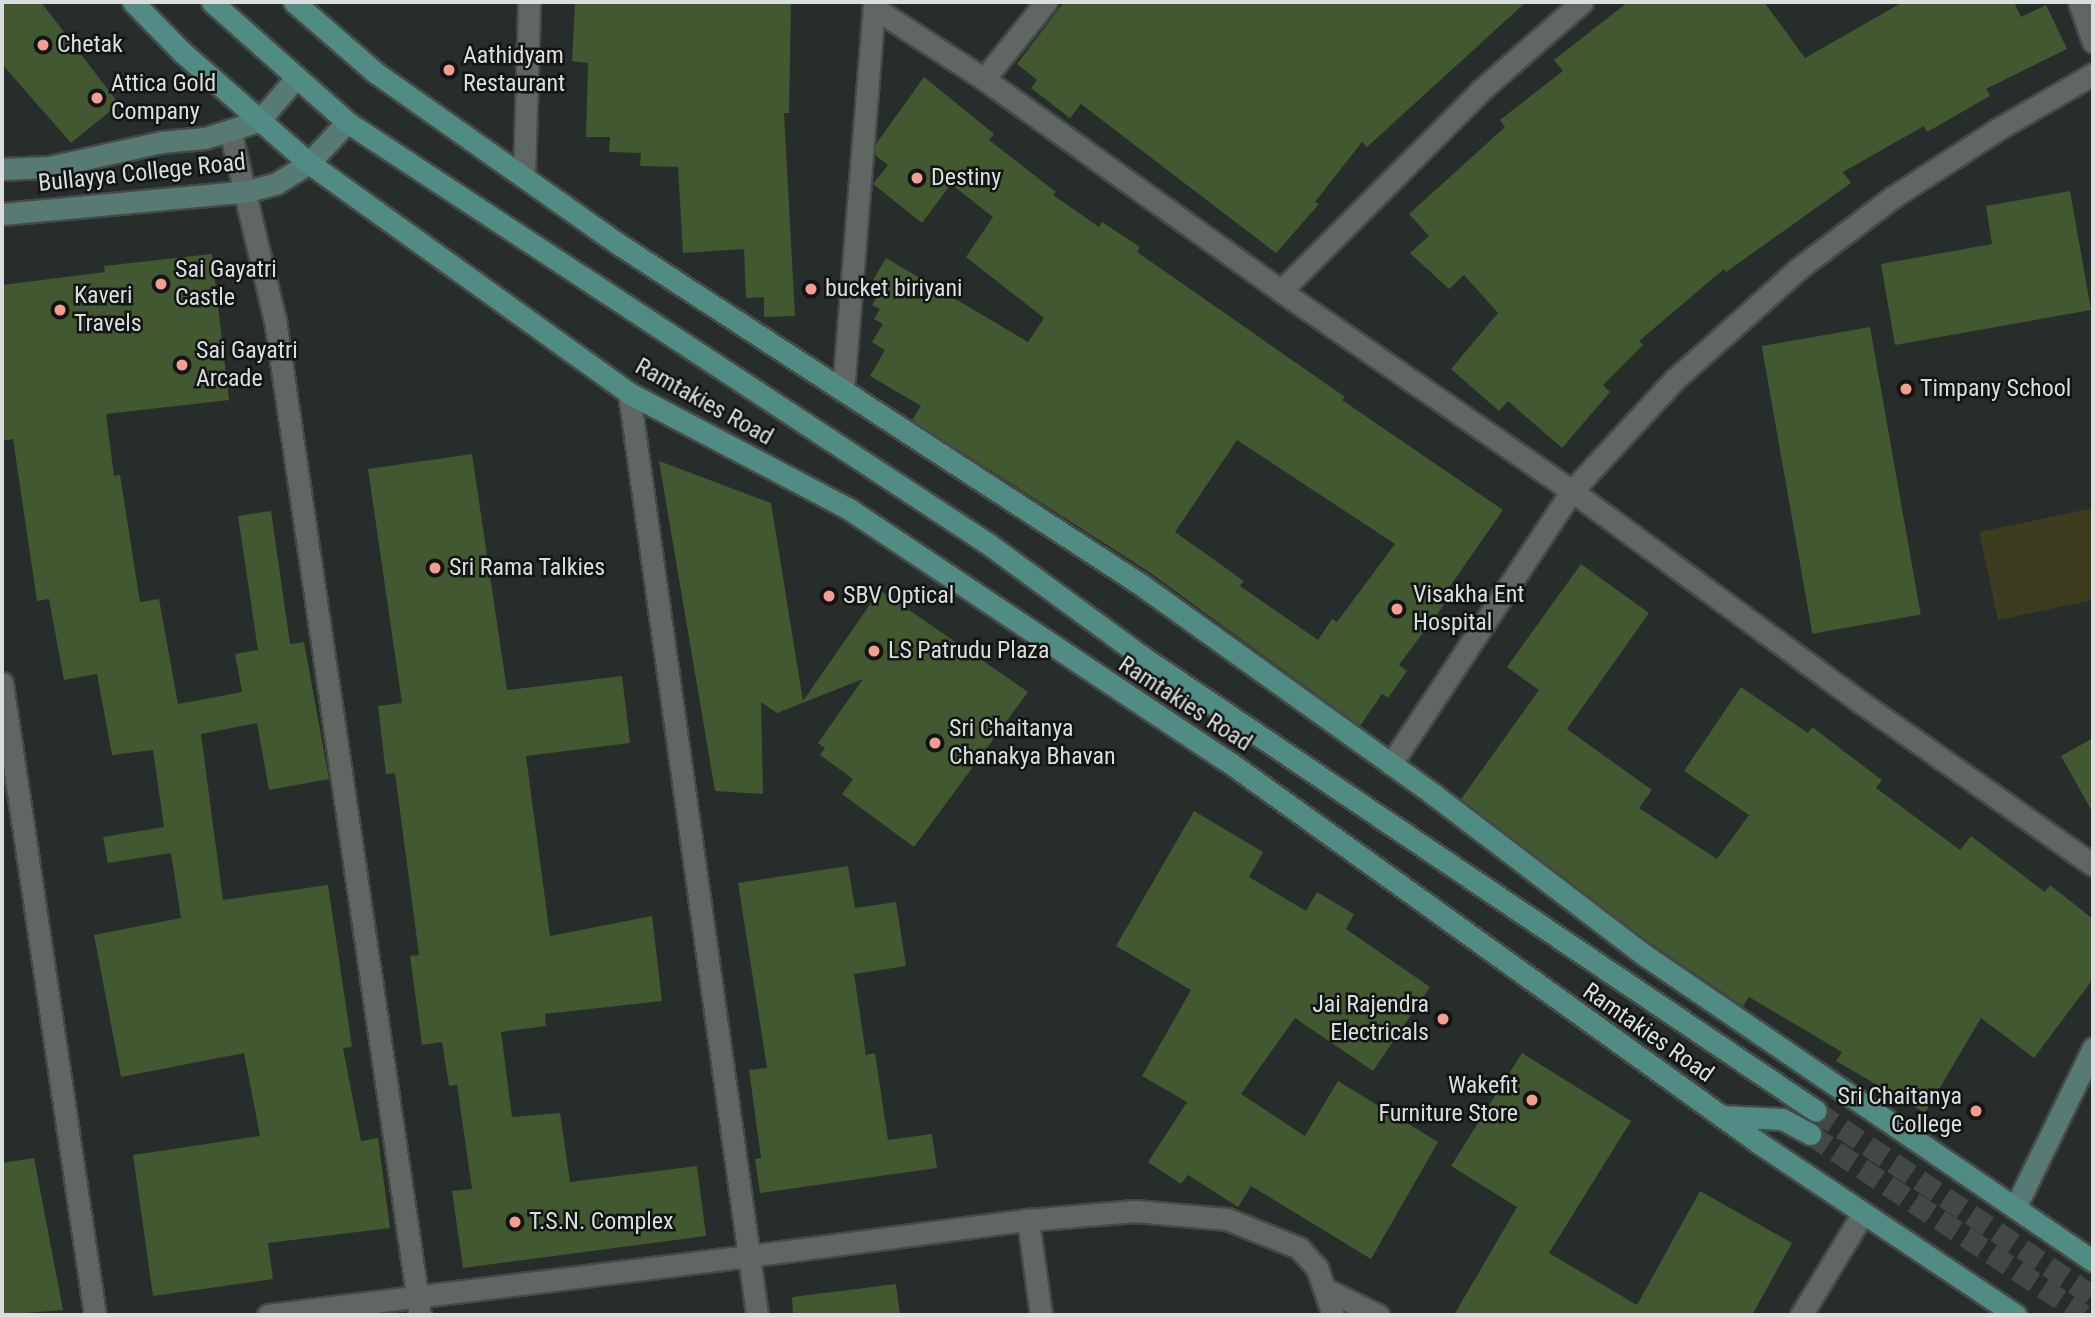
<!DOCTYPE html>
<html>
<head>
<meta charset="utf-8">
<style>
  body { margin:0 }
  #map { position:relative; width:2095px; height:1317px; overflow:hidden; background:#272d2a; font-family:"Roboto Condensed",sans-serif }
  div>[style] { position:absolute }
  .green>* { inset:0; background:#3d3c1f }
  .building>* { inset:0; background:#415831; transform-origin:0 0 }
  .primary-tunnel>* { height:21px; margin-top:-10.5px; transform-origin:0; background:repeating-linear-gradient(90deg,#424845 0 21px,transparent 0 31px) }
  .roads { filter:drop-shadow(2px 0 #454a47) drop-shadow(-2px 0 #454a47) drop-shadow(0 2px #454a47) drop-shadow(0 -2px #454a47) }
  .street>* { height:21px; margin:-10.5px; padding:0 10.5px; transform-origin:10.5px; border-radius:10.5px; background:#606763 }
  .secondary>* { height:21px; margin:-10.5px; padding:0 10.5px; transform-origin:10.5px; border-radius:10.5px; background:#587a74 }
  .primary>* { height:21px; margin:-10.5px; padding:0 10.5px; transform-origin:10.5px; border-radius:10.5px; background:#508c84 }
  .dots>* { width:19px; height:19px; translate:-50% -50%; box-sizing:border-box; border:4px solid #121513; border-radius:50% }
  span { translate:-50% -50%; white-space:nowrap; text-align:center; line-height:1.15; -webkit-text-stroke:5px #121513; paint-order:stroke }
  .poi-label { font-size:24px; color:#dadedc }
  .left { translate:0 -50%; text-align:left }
  .right { translate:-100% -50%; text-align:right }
  .street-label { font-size:24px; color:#dadedc }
  .frame { position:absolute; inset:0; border:4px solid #dadedc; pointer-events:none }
</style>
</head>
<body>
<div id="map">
  <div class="green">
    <div style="clip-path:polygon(2093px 508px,2093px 600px,1998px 620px,1979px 532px)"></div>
  </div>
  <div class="building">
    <div style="clip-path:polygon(2px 2px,41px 2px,119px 104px,71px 143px,2px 64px)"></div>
    <div style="clip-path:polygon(575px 2px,791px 2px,789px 113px,784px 113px,795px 316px,764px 317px,764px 297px,746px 298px,744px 249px,683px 253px,678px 167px,640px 166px,641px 153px,609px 152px,610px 137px,586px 137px,588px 63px,572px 61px)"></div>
    <div style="clip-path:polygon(1064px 2px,1526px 2px,1367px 147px,1362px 142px,1315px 202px,1319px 204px,1276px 253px,1081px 104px,1070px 118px,1031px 88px,1037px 80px,1017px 64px)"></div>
    <div style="clip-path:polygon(1628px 2px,1764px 2px,1805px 58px,1903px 2px,2014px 2px,2021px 17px,2046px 5px,2067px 49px,1986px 89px,1990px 96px,1927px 132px,1924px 126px,1843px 172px,1851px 183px,1726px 272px,1724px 269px,1639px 341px,1643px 345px,1603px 385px,1610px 392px,1562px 448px,1508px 401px,1499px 411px,1451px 369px,1498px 313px,1464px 275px,1449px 289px,1410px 253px,1429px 236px,1409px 214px,1505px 127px,1500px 120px,1563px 71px,1554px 60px)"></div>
    <div style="clip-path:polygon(evenodd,924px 77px,994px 134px,989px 140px,1056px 192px,1053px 195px,1099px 227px,1102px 222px,1140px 247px,1137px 252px,1345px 397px,1342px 400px,1503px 510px,1439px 602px,1444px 605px,1399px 665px,1407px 671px,1388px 698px,1382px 694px,1360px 726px,1149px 572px,912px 420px,921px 406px,870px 376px,885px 350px,872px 342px,883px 324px,874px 319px,880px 309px,872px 305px,882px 288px,872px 282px,886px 258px,1028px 342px,1044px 318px,966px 257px,993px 217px,951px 184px,922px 223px,873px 184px,888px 165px,875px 155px,876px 144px,924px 77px,1237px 440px,1395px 544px,1337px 622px,1332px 619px,1318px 640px,1240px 586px,1244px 581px,1175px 532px,1237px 440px)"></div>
    <div style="clip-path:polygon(2070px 191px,2091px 310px,1895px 345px,1881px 264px,1992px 244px,1986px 206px)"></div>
    <div style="clip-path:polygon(212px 254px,229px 400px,106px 414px,114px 476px,120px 475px,140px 602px,159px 599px,178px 704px,242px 692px,235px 654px,258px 650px,238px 516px,271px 511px,290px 644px,304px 642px,329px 779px,269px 790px,257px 723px,201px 734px,223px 900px,328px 885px,352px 1047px,343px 1048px,361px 1141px,378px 1138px,390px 1228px,268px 1243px,273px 1279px,153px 1296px,133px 1155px,260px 1136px,244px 1053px,121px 1077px,94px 935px,181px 918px,171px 853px,108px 863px,103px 837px,164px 827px,153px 750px,112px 755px,97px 674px,64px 680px,49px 599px,37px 601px,13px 439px,2px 441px,2px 285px,105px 272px,104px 266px)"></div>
    <div style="left:1870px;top:327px;width:292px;height:110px;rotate:80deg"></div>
    <div style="clip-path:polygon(472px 454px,507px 690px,622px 676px,630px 743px,526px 756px,550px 936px,652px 916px,662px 1001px,545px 1014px,546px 1026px,501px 1032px,512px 1117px,560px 1113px,570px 1182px,697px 1166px,706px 1236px,463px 1268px,452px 1191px,472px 1189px,457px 1085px,449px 1086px,442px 1042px,422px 1045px,410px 956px,419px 955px,395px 773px,386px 774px,378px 706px,402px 703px,368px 469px)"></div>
    <div style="clip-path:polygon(659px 461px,771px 503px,803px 701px,880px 590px,1028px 692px,914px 847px,842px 794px,853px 779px,820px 755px,825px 748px,818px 743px,863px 679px,777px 713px,761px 702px,763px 794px,715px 791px)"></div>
    <div style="clip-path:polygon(1581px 564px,1649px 613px,1567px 729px,1652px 790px,1639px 808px,1717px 859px,1749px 815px,1684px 771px,1741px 687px,1808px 733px,1812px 727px,1882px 780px,1876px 788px,1960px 850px,1971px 836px,2045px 892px,2050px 885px,2093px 919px,2093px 979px,2034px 1058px,1981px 1018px,1925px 1113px,1836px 1061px,1842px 1052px,1749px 997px,1743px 1006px,1643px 938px,1461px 799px,1539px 690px,1507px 667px)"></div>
    <div style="clip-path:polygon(2093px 738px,2093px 813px,2061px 756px)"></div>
    <div style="clip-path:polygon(1194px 811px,1263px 852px,1249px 877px,1306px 911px,1317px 892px,1354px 914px,1346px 929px,1430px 987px,1373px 1071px,1295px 1018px,1241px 1094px,1305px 1136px,1338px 1081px,1438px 1142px,1371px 1259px,1251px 1186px,1238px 1207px,1188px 1175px,1181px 1184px,1148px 1162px,1187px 1102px,1142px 1076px,1191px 990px,1116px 946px)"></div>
    <div style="clip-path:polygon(848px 866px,855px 908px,896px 902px,906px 966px,854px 974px,866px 1055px,875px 1053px,888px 1140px,932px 1134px,937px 1168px,760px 1193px,755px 1159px,761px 1158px,749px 1070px,767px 1068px,738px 883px)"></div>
    <div style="clip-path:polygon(1522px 1053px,1631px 1121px,1549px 1253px,1637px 1305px,1700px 1191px,1792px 1243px,1752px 1315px,1454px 1315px,1517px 1207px,1451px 1166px)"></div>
    <div style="clip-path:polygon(34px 1158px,63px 1310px,2px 1315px,2px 1163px)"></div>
    <div style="clip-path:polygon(896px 1284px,900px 1315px,793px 1315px,792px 1297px)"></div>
  </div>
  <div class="primary-tunnel">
    <div style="left:1816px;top:1111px;width:333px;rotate:33.7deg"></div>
    <div style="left:1810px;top:1134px;width:328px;rotate:33.4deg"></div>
  </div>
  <div class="roads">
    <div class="street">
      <div style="left:2079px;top:2px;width:42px;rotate:70.7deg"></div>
      <div style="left:874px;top:8px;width:131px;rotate:32.8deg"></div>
      <div style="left:984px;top:79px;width:365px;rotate:35.5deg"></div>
      <div style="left:1281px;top:291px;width:353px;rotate:34.5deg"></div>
      <div style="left:1572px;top:491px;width:356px;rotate:36.2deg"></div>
      <div style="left:1859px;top:701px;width:286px;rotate:35deg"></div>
      <div style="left:984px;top:79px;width:99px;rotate:-51.2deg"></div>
      <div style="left:230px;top:130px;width:195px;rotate:76.7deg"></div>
      <div style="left:275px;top:320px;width:1006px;rotate:81.71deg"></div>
      <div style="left:524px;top:175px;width:173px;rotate:-88.3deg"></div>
      <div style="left:1281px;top:291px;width:282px;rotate:-45.1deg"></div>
      <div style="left:1480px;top:91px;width:135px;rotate:-41.1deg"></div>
      <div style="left:843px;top:391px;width:390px;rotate:-85.4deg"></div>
      <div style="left:2px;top:683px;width:639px;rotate:81.63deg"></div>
      <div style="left:1391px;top:764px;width:328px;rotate:-56.5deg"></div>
      <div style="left:1572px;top:491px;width:151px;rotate:-47.4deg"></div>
      <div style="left:1674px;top:380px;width:166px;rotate:-41.8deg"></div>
      <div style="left:1798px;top:269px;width:119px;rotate:-37.2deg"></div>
      <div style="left:1893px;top:197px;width:125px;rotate:-32.9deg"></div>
      <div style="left:1998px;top:129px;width:110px;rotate:-30.1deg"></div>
      <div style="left:1028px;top:1220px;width:107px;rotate:-4.8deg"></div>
      <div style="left:1135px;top:1211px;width:92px;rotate:5deg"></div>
      <div style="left:1227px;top:1219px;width:78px;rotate:21.9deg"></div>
      <div style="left:1299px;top:1248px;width:27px;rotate:48deg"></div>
      <div style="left:1317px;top:1268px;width:50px;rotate:71.2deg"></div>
      <div style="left:1327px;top:1290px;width:57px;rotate:26.1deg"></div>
      <div style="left:268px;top:1315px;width:485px;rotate:-7deg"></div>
      <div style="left:749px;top:1256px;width:871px;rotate:-97.92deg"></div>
      <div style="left:757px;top:1315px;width:60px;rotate:-97.7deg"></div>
      <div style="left:749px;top:1256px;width:281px;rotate:-7.4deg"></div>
      <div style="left:1028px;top:1220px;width:96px;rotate:82.2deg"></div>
      <div style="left:1801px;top:1315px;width:119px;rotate:-58.7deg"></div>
    </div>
    <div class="secondary">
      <div style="left:2px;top:169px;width:47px;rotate:-2.4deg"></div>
      <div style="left:49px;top:167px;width:115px;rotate:-12.6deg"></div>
      <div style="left:161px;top:142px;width:44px;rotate:-5.2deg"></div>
      <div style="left:205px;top:138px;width:57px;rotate:-17.5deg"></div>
      <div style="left:259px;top:121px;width:55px;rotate:-49.4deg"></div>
      <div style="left:2px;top:214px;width:247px;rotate:-5.3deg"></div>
      <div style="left:248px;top:191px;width:30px;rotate:-15deg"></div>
      <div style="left:277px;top:183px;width:38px;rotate:-32deg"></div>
      <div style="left:309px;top:163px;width:56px;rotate:-47.2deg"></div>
      <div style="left:2015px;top:1208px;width:178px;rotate:-64deg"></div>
    </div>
    <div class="primary">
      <div style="left:133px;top:2px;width:70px;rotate:45.6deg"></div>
      <div style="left:182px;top:52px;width:169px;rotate:41.2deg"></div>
      <div style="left:309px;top:163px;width:394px;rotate:35.7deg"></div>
      <div style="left:629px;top:393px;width:249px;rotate:27.8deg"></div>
      <div style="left:849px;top:509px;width:453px;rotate:33.7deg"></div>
      <div style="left:1226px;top:760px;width:656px;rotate:35.7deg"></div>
      <div style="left:1759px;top:1143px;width:309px;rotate:33.8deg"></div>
      <div style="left:212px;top:2px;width:181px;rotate:41.6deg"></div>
      <div style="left:347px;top:122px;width:766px;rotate:33.34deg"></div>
      <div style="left:987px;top:543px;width:195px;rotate:36.2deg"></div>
      <div style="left:1144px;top:658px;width:810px;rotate:33.98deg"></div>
      <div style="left:294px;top:2px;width:108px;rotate:40.9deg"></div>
      <div style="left:376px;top:73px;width:299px;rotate:35.2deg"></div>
      <div style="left:620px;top:245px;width:621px;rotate:33.1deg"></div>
      <div style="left:1140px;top:584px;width:360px;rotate:35.6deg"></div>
      <div style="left:1433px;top:794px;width:264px;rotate:37.3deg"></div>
      <div style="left:1643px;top:954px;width:545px;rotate:34.3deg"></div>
      <div style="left:1721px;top:1116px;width:61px;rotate:2.8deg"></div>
      <div style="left:1782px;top:1119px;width:32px;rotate:28deg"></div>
    </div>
  </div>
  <div class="dots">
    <div style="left:43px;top:45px;background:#f59d8f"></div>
    <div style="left:449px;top:70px;background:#f59d8f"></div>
    <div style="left:97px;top:98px;background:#f59d8f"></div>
    <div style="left:917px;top:178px;background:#f59d8f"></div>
    <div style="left:161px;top:284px;background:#f59d8f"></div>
    <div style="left:811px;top:289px;background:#f59d8f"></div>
    <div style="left:60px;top:310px;background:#f59d8f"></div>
    <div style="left:182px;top:365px;background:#f59d8f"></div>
    <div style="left:1906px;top:389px;background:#f59d8f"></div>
    <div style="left:435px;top:568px;background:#f59d8f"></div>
    <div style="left:829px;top:596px;background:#f59d8f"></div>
    <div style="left:1397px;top:609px;background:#f59d8f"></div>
    <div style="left:874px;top:651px;background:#f59d8f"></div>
    <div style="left:935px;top:743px;background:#f59d8f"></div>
    <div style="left:1443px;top:1019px;background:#f59d8f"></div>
    <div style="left:1532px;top:1100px;background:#f59d8f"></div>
    <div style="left:1976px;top:1111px;background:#f59d8f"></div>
    <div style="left:515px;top:1222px;background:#f59d8f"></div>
  </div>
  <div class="poi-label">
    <span class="left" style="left:57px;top:45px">Chetak</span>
    <span class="left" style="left:463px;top:70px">Aathidyam<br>Restaurant</span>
    <span class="left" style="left:111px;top:98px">Attica Gold<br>Company</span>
    <span class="left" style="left:931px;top:178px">Destiny</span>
    <span class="left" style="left:175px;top:284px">Sai Gayatri<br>Castle</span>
    <span class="left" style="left:825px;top:289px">bucket biriyani</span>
    <span class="left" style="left:74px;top:310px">Kaveri<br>Travels</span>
    <span class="left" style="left:196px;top:365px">Sai Gayatri<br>Arcade</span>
    <span class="left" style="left:1920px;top:389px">Timpany School</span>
    <span class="left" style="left:449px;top:568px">Sri Rama Talkies</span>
    <span class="left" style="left:1413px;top:609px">Visakha Ent<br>Hospital</span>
    <span class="left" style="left:843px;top:596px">SBV Optical</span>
    <span class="left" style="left:888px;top:651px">LS Patrudu Plaza</span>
    <span class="left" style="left:949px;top:743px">Sri Chaitanya<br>Chanakya Bhavan</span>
    <span class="right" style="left:1429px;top:1019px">Jai Rajendra<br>Electricals</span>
    <span class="right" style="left:1518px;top:1100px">Wakefit<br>Furniture Store</span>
    <span class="right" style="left:1962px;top:1111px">Sri Chaitanya<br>College</span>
    <span class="left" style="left:529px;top:1222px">T.S.N. Complex</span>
  </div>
  <div class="street-label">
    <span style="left:142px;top:173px;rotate:-6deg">Bullayya College Road</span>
    <span style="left:704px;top:402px;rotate:29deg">Ramtakies Road</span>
    <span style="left:1185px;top:704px;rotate:33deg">Ramtakies Road</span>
    <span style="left:1648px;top:1033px;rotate:35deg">Ramtakies Road</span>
  </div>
  <div class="frame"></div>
</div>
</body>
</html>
